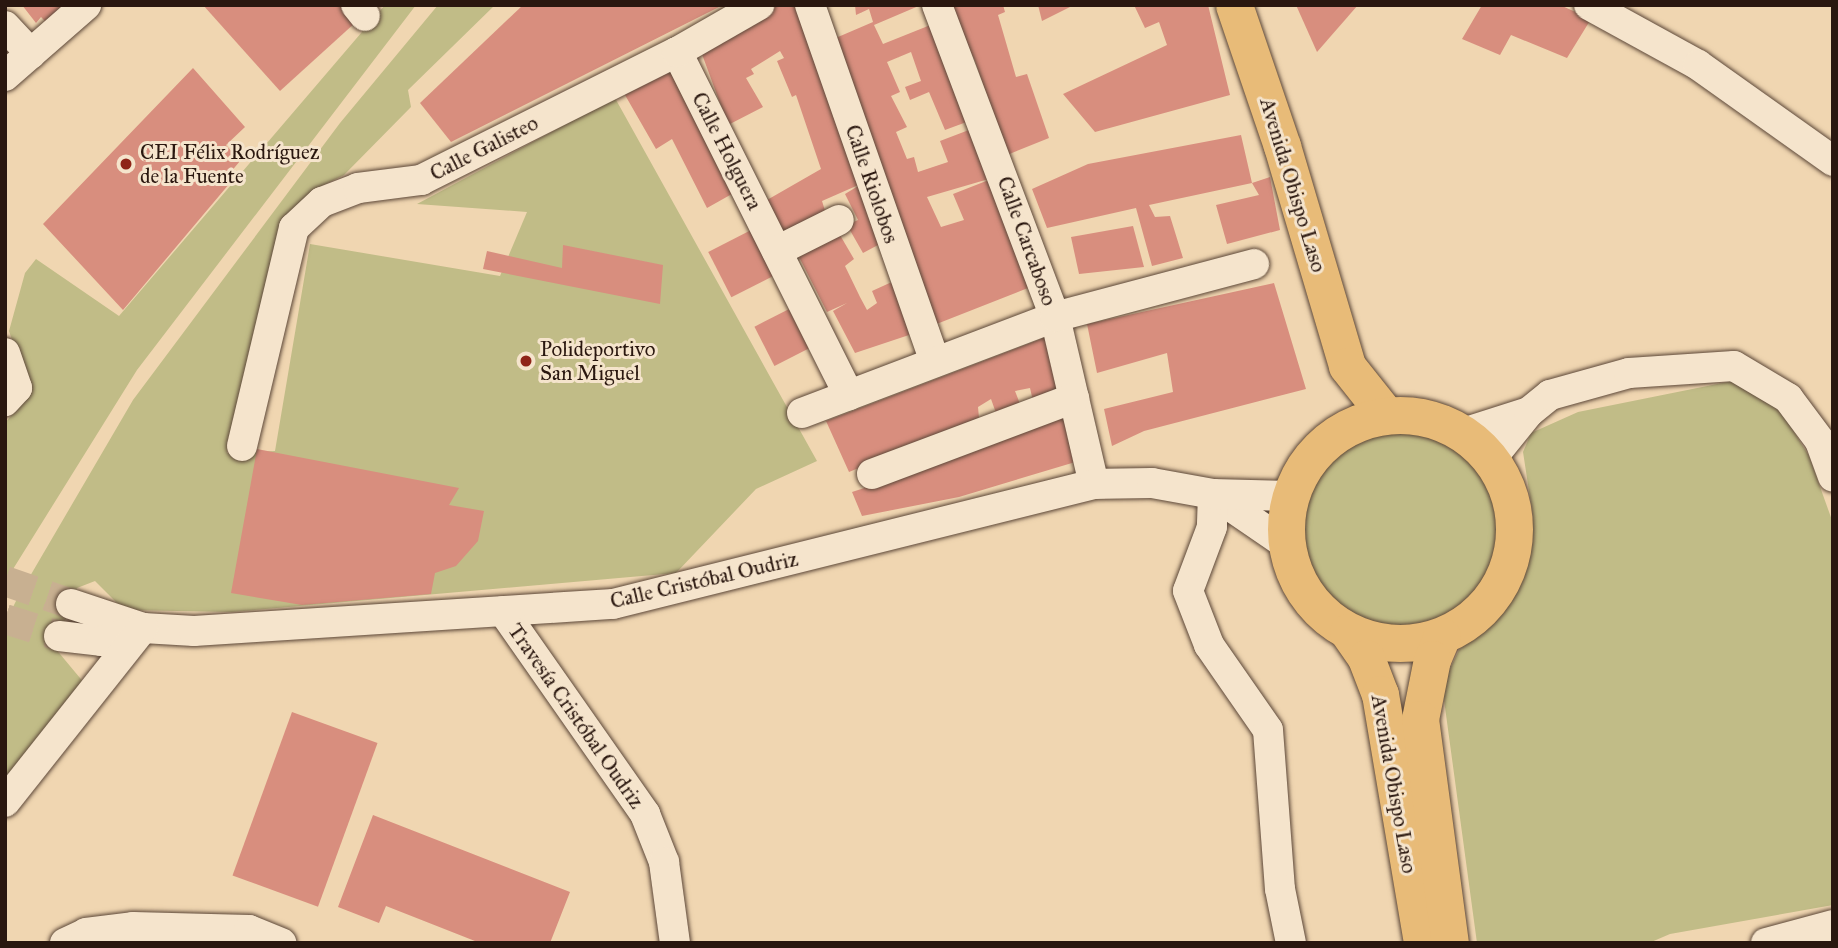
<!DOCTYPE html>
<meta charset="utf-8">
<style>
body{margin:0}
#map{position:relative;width:1838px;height:948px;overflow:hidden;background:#f0d6b1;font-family:"IM FELL Great Primer",serif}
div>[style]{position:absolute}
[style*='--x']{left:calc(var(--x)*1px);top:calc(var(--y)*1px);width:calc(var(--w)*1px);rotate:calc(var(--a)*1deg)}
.green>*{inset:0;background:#c1bc87}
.round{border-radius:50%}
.building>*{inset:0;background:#d88e7e;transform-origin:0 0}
.minor-tunnel>*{height:30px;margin-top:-15px;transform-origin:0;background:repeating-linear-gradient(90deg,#c8b091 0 30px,transparent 0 45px)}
.roads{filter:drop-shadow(0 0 2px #5c4738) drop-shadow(0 0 2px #5c4738)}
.minor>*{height:30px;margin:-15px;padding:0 15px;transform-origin:15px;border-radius:15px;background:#f5e4cc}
.major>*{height:37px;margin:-18.5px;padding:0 18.5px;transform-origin:18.5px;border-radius:18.5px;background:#e8bb78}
.major>.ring{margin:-18.5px;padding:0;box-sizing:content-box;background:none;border:37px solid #e8bb78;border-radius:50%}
.dots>*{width:19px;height:19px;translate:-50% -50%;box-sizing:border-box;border:4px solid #f5e4cc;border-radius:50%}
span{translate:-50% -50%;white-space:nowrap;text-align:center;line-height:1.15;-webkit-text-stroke:6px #f5e4cc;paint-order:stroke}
.street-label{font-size:21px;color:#2a170f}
.poi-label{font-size:21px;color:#2a170f}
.left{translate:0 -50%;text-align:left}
.frame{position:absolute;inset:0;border:7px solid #2a170f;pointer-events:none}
</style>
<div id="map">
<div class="green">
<i style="clip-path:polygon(385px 5px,416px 5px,137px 370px,5px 582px,5px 423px,30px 393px,9px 331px,25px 273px,36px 259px,119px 316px)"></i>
<i style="clip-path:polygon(438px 5px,495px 5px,408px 90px,411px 107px,344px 175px,324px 185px,290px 219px,227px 453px,275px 451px,310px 244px,500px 276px,527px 212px,417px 204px,615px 98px,817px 461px,756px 489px,676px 573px,232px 612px,124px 610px,95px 581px,77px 588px,55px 648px,85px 684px,5px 793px,5px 623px,19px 595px,133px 400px,340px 123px)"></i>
<i style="clip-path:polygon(1737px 380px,1776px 403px,1809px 456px,1833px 523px,1833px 905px,1670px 934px,1649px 943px,1477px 943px,1442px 685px,1459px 650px,1510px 597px,1527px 559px,1533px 517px,1523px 452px,1531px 433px,1578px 412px)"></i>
<i class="round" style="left:1302px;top:432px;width:196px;height:196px"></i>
</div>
<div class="building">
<i style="clip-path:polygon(22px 5px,71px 5px,50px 26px,41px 17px,36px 23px)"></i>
<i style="clip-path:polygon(203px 5px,341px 5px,356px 22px,280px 91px)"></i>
<i style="clip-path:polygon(523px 5px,723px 5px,451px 142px,420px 103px)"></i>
<i style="clip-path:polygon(777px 5px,806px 5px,912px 334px,855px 353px,833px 311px,847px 303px,827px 312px,796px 251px,837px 230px,854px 259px,845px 266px,860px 297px,867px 310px,877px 303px,872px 291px,894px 281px,878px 245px,863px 253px,847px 225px,858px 220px,845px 194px,863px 183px,822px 201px,827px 217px,787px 239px,767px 200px,821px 169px,796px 95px,792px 97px,777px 61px,784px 58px,780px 51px,751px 69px,754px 74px,746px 78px,763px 107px,728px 125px,699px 46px)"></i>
<i style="clip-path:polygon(evenodd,855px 5px,921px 5px,874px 25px,883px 44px,943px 20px,980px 117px,945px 130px,929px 92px,910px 100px,905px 87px,921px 81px,911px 52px,887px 62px,900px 92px,891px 96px,907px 127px,896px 132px,907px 159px,914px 157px,918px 172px,948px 162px,940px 141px,982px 125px,1038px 284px,934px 325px,831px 40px,873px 22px,869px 9px,856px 15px,855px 5px,999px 176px,953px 194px,964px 220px,941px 227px,927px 197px,999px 176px)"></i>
<i style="clip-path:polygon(948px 5px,1003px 5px,1005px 12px,998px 15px,1016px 77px,1027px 74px,1049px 138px,1007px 155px,975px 61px)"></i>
<i style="clip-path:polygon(1038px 5px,1074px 5px,1042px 21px)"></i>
<i style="clip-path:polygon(1134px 5px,1208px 5px,1230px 95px,1095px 132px,1063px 94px,1167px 45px,1159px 22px,1145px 28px)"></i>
<i style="clip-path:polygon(1296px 5px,1358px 5px,1317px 52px)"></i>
<i style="clip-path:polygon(1482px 5px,1560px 5px,1591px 19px,1567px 58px,1511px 35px,1500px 55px,1462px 39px)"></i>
<i style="clip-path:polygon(666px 64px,739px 190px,707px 208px,672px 139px,656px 149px,621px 88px)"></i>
<i style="clip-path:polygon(193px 68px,245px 127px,226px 145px,240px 161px,230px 173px,235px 177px,123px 310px,43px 224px)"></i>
<i style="clip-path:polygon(1241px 135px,1252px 183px,1149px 205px,1155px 217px,1170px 216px,1183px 258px,1152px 266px,1136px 208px,1047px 228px,1032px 189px,1088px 164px)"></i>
<i style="clip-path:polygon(1270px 177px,1280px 230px,1227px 244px,1216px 205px,1259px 195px,1252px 183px)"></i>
<i style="left:759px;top:226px;width:51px;height:57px;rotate:63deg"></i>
<i style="clip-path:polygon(1133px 226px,1144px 267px,1079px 274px,1071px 237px)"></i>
<i style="clip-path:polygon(563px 245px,663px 265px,660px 304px,483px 269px,487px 251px,562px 268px)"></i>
<i style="clip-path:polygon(1274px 283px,1306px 389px,1144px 431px,1112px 446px,1104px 409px,1173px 392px,1167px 353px,1097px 373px,1087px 324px)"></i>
<i style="left:799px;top:304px;width:44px;height:50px;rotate:63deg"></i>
<i style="clip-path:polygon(1059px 332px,1066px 389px,1033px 401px,1030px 388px,1015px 391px,1020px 404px,996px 413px,991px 399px,978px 407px,979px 418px,849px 472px,826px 421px)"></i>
<i style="clip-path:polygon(1070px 413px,1082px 460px,959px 497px,862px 516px,852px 492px,945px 462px)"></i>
<i style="clip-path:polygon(257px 449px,459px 488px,449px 505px,484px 511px,478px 541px,456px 566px,435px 573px,431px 594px,302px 605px,231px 593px)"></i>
<i style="left:292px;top:712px;width:91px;height:174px;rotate:20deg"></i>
<i style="clip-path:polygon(373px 815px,570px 892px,550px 943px,480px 943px,386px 906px,379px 923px,338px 907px)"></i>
</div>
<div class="minor-tunnel">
<i style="--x:5;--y:581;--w:70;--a:19.2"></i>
<i style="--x:5;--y:619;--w:57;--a:17.5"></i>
</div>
<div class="roads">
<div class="minor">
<i style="--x:356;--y:5;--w:14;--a:51"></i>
<i style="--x:810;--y:5;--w:378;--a:70.7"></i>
<i style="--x:937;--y:5;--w:334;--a:69.3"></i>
<i style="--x:1055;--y:317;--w:171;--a:76.9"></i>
<i style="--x:1589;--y:5;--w:124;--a:28.8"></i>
<i style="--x:1698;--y:65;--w:166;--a:35.4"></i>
<i style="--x:5;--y:26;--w:38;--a:47"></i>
<i style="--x:677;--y:52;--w:384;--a:63.4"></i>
<i style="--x:5;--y:76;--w:108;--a:-41.2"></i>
<i style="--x:777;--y:251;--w:69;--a:-26.6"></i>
<i style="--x:5;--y:353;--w:37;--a:71"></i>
<i style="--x:17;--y:388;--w:18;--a:133"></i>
<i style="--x:802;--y:413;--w:271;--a:-20.8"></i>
<i style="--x:1055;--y:317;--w:206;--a:-14.9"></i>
<i style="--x:1463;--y:433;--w:69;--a:-17.7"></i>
<i style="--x:242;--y:446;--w:224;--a:-76.6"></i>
<i style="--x:294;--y:228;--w:38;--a:-43"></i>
<i style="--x:322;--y:202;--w:39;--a:-21"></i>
<i style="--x:358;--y:188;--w:64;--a:-7.2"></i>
<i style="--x:421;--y:180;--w:286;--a:-26.6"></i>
<i style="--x:677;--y:52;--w:95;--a:-29.8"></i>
<i style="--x:1491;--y:459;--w:60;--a:-51"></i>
<i style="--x:1529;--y:412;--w:27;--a:-39"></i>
<i style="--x:1550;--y:395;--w:82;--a:-15.6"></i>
<i style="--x:1629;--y:373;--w:105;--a:-3.8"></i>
<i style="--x:1734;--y:366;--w:63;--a:30.7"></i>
<i style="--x:1788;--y:398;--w:54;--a:53.3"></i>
<i style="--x:1820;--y:441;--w:38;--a:70"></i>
<i style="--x:872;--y:474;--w:216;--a:-20.6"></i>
<i style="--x:1286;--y:544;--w:88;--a:-145.6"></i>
<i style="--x:1213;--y:494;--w:33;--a:92"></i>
<i style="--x:1212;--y:527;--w:68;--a:110.6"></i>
<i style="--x:1188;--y:591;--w:58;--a:68.7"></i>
<i style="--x:1209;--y:645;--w:103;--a:55.2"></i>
<i style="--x:1268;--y:730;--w:159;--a:85.7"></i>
<i style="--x:1280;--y:889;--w:55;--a:78.5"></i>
<i style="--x:71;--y:604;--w:76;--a:18.4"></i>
<i style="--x:143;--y:628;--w:51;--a:3.4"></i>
<i style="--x:194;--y:631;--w:420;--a:-3.7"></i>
<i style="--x:613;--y:604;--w:496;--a:-14"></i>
<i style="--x:1094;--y:484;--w:58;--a:-1"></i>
<i style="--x:1152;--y:483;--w:62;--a:10.2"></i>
<i style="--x:1213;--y:494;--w:76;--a:1.5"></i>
<i style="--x:503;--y:611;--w:248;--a:55"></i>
<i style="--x:645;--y:814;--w:52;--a:68.4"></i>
<i style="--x:664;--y:862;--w:82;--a:82.3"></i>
<i style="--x:59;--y:636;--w:42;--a:6.8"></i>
<i style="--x:101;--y:641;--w:44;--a:-15.9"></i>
<i style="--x:5;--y:802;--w:222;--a:-51.6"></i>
<i style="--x:65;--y:943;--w:23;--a:-25"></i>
<i style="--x:86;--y:933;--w:47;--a:-7.3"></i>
<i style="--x:133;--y:927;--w:116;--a:1.5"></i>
<i style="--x:249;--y:930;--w:35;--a:22"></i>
<i style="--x:1766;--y:943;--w:69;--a:-15"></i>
</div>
<div class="major">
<i style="--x:1234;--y:5;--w:149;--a:71.2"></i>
<i style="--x:1282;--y:146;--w:229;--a:73.5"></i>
<i style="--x:1347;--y:366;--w:63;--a:51.5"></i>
<i class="ring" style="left:1286px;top:415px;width:191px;height:191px"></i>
<i style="--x:1348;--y:632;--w:32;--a:55"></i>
<i style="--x:1366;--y:658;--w:39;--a:69"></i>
<i style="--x:1380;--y:694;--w:253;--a:80.4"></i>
<i style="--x:1442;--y:636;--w:25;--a:113"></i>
<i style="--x:1432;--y:659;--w:61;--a:101.3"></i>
<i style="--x:1420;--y:719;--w:226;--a:82.4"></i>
</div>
</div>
<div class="dots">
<i style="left:126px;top:164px;background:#8f2418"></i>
<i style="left:526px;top:361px;background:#8f2418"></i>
</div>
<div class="street-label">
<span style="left:484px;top:148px;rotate:-27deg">Calle Galisteo</span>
<span style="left:727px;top:151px;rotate:63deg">Calle Holguera</span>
<span style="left:872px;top:184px;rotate:71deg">Calle Riolobos</span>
<span style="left:1293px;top:185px;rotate:73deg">Avenida Obispo Laso</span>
<span style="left:1027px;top:241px;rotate:70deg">Calle Carcaboso</span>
<span style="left:704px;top:580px;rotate:-13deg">Calle Cristóbal Oudriz</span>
<span style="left:576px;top:716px;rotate:55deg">Travesía Cristóbal Oudriz</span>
<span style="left:1394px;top:784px;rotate:80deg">Avenida Obispo Laso</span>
</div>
<div class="poi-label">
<span class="left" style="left:140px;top:164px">CEI Félix Rodríguez<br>de la Fuente</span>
<span class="left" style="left:540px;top:361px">Polideportivo<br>San Miguel</span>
</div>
<div class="frame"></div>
</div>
